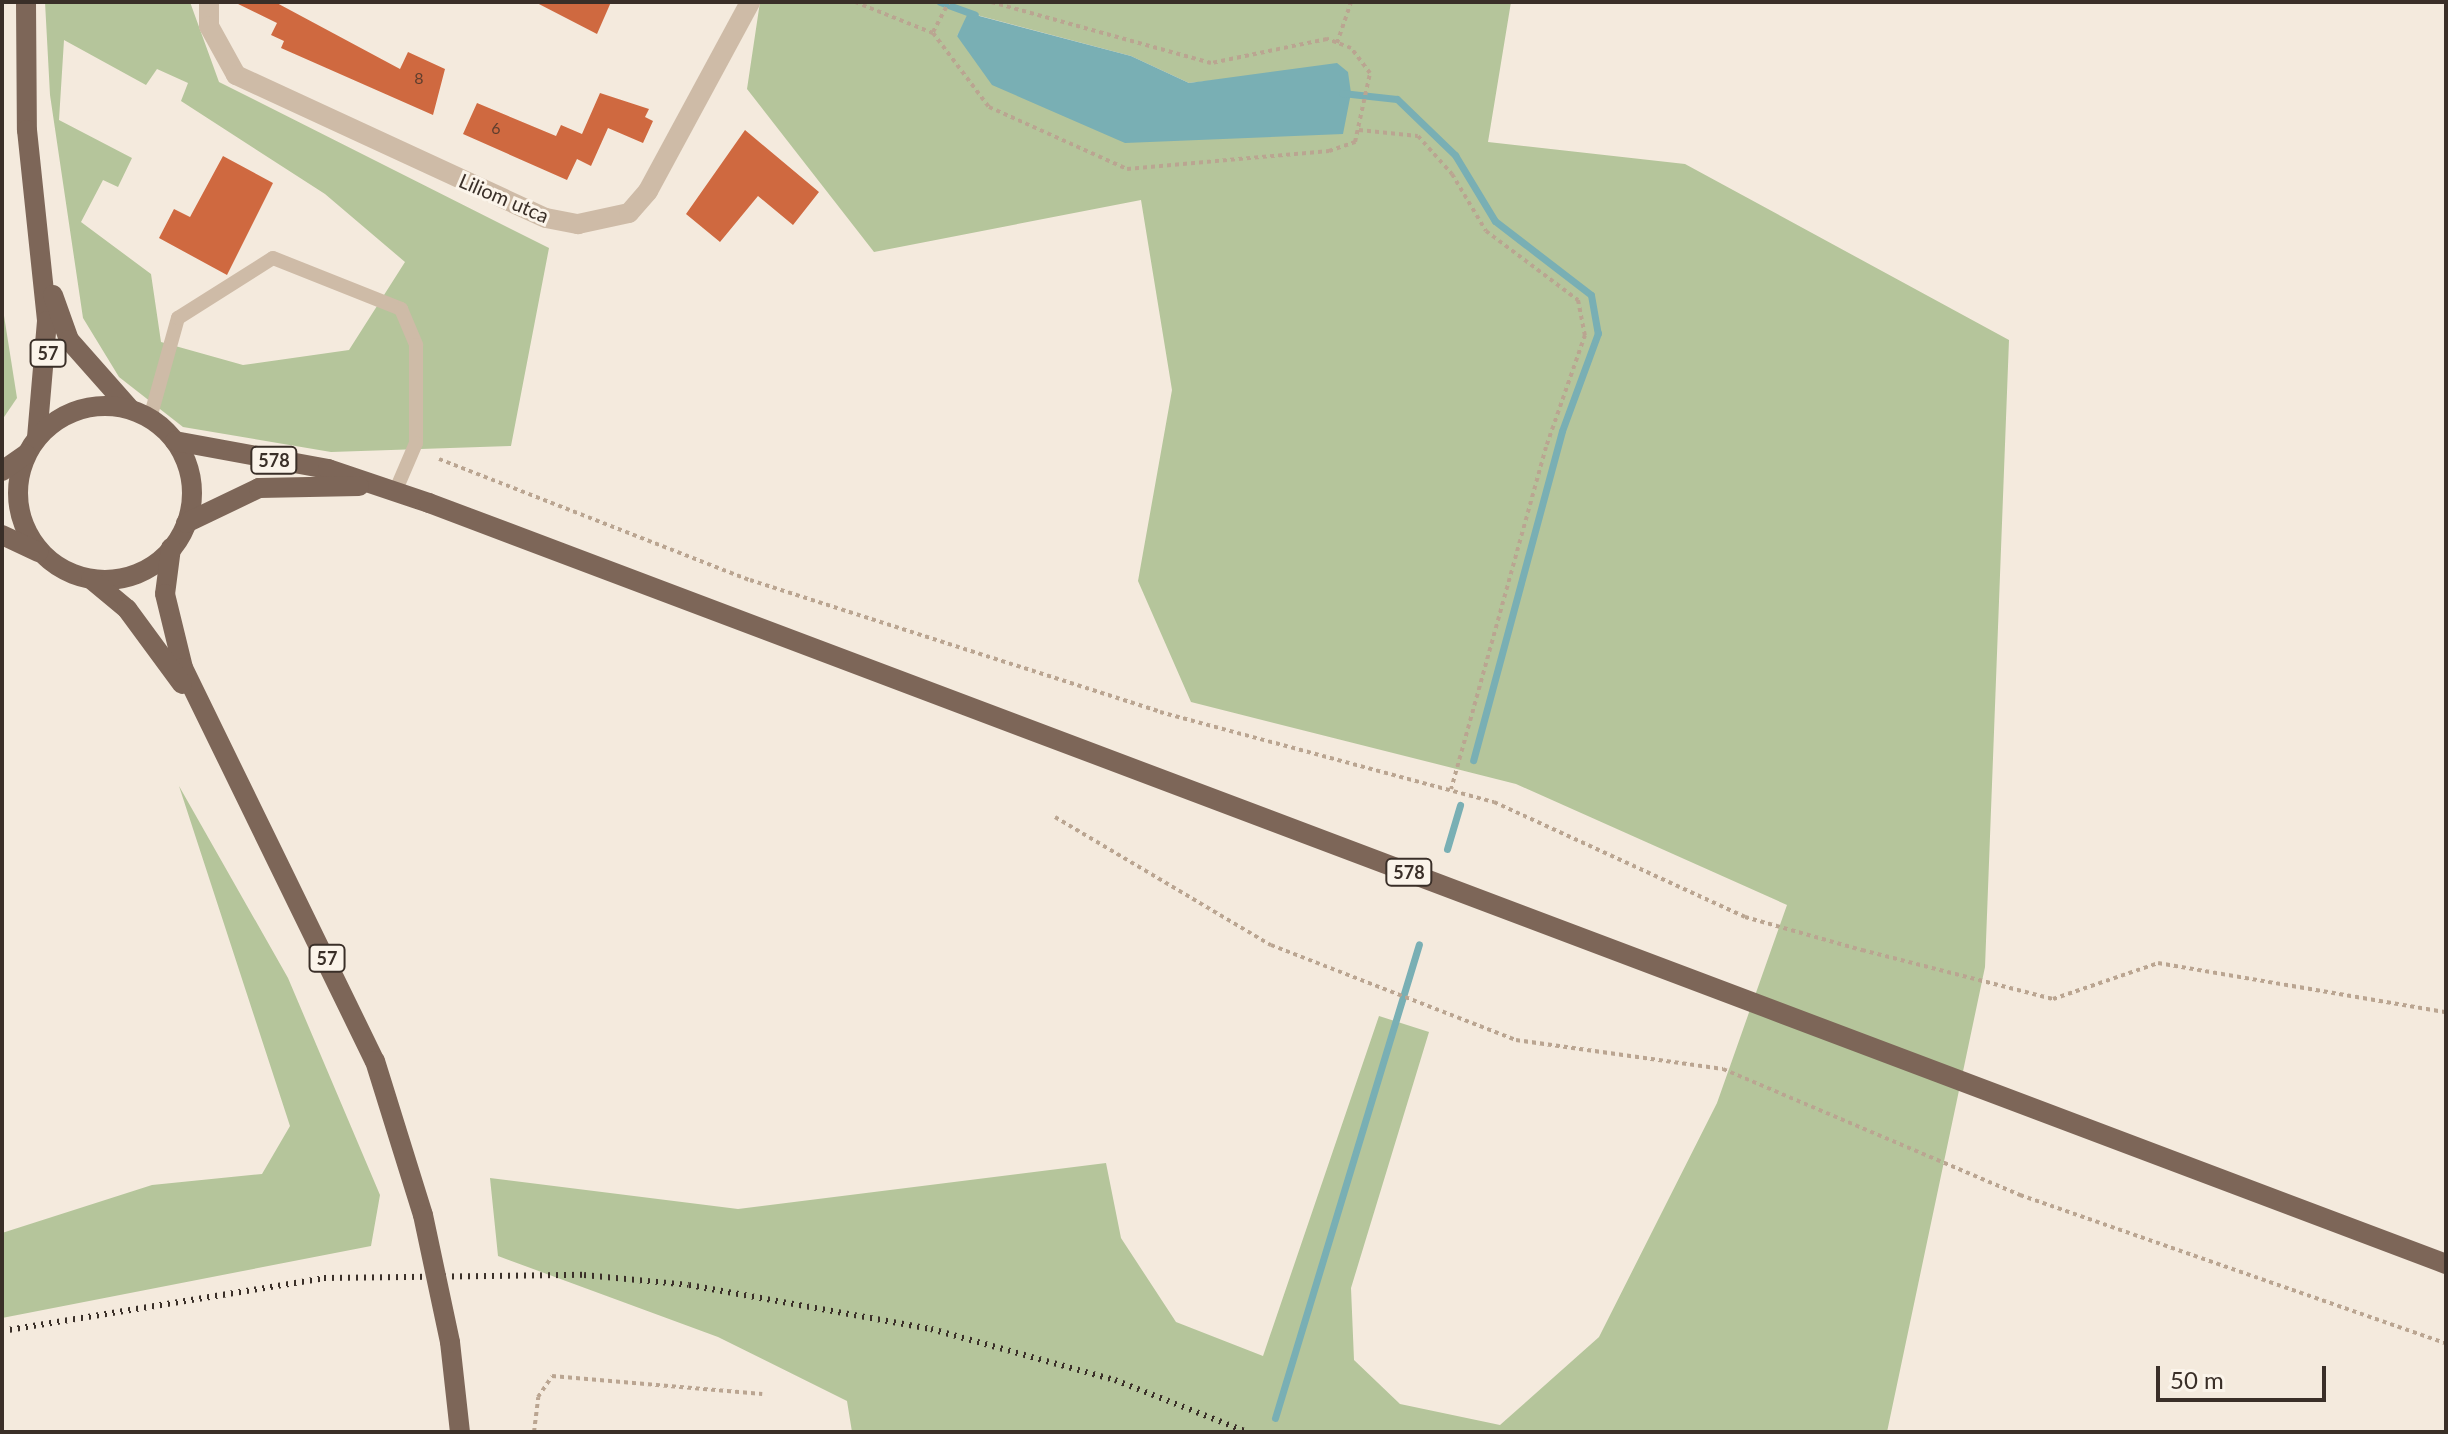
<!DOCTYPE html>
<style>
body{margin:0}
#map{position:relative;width:2448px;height:1434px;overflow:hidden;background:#f4eadd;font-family:Lato,sans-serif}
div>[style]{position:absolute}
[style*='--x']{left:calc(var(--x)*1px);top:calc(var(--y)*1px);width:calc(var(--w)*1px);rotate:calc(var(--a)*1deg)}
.green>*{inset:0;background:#b5c59b}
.water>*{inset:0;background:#79afb4}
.stream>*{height:7px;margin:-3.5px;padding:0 3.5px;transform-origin:3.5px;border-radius:3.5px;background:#79afb4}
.building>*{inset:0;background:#cf6940}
.path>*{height:4px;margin-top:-2px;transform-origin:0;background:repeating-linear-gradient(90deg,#baa591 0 4px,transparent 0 8px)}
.service>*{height:14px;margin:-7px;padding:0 7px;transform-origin:7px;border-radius:7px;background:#cebba7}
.minor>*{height:20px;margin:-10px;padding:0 10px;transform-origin:10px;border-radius:10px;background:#cebba7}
.primary>*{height:20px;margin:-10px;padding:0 10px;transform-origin:10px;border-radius:10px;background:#7d6658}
.primary>.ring{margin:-10px;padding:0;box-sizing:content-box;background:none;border:20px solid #7d6658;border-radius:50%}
.rail>*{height:6px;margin-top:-3px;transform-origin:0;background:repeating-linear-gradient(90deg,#3a2f28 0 2px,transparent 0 8px)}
.primary-bridge>*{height:20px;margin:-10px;padding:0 10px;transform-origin:10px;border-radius:10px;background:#7d6658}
span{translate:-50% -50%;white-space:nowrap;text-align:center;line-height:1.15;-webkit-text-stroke:6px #fbf4ea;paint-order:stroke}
.number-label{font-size:16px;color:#5f3e2e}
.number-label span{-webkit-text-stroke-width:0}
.shield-label span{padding:2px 6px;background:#fbf4ea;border:2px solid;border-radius:6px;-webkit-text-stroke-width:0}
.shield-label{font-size:18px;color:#3a2f28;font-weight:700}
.street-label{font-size:20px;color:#3a2f28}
.frame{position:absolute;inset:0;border:4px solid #3a2f28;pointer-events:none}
.scale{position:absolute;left:2156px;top:1366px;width:170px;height:36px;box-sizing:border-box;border:4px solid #3a2f28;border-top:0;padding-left:10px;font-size:24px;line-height:28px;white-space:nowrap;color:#3a2f28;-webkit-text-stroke:6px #fbf4ea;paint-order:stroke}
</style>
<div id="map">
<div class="green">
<i style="clip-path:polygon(evenodd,45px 2px,190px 2px,219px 82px,549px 248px,511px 446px,331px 452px,183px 427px,119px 377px,83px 318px,50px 95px,45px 2px,64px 40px,146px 85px,157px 69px,188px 83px,181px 101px,325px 194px,405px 262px,349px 350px,243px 365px,161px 342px,151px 274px,81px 222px,103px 180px,118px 187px,132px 158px,59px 120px,64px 40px)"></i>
<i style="clip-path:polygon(evenodd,760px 2px,1511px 2px,1488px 142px,1685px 164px,2009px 340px,1985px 967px,1887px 1432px,852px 1432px,847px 1401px,718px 1337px,498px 1256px,490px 1178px,738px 1209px,1106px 1163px,1121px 1238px,1176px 1322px,1263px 1356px,1379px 1016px,1429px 1032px,1351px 1288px,1354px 1360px,1400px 1404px,1500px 1425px,1599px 1337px,1717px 1103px,1787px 905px,1516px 784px,1191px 702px,1138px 581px,1172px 390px,1141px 200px,874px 252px,747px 89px,760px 2px,969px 13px,1131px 56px,1189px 83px,1258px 76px,1343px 134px,957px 36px,969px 13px)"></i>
<i style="clip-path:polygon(2px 303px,17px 398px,2px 420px)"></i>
<i style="clip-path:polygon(179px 786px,288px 978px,380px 1195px,371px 1246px,2px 1318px,2px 1233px,152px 1185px,262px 1174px,290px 1126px)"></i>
</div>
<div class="water">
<i style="clip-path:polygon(968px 13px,1131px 56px,1189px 83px,1337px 63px,1348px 72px,1351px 93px,1343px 134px,1125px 143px,992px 85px,957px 36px)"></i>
</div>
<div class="stream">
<i style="--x:940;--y:2;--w:37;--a:20"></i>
<i style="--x:1342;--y:93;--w:55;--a:6.2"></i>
<i style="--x:1397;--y:99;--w:81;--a:44"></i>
<i style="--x:1455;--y:155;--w:77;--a:58.8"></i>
<i style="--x:1495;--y:221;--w:121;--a:37.6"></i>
<i style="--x:1591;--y:295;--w:39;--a:80"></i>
<i style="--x:1598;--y:333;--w:104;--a:110.2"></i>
<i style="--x:1562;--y:431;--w:341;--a:105.1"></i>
<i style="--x:1447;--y:849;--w:46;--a:-73.5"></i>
<i style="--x:1275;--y:1418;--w:495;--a:-73.1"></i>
</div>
<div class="building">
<i style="clip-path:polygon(234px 2px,275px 2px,400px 69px,408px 52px,445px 69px,433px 115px,281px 48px,284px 41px,271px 35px,277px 23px)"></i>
<i style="clip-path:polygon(535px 2px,611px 2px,597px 34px)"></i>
<i style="clip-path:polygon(600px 93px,649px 109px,645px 117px,653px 121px,643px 143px,608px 128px,591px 166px,577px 159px,567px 180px,463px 134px,477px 103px,556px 136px,561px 125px,582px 134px)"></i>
<i style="clip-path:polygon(745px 130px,819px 192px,793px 225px,758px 196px,720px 242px,686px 214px)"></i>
<i style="clip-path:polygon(223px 156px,273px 183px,227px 275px,159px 238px,174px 209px,190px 217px)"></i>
</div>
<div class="path">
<i style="--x:855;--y:2;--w:84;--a:21.7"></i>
<i style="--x:933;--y:33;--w:93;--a:52.9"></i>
<i style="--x:989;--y:107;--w:151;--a:24.2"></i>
<i style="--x:1127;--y:169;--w:203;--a:-5.1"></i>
<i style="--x:1329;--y:151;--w:28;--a:-19"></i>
<i style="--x:1355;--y:142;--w:71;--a:-77.7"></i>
<i style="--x:1370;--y:73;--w:31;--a:-127"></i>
<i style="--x:1351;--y:48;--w:26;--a:-159"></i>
<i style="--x:1327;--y:39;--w:118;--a:168.3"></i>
<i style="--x:1211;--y:63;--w:228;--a:-164.5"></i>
<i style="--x:933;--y:32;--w:34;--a:-62"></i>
<i style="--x:1337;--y:43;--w:43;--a:-71.1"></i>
<i style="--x:1359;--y:130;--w:59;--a:5.8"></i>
<i style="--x:1418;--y:136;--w:51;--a:48.2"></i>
<i style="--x:1452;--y:174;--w:66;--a:59.2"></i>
<i style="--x:1486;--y:231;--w:115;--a:36.9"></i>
<i style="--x:1578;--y:300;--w:36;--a:79"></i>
<i style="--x:1585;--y:335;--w:119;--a:109.2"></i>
<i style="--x:1546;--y:447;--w:355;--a:105.5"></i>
<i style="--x:439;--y:459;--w:334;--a:21.3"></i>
<i style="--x:750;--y:580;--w:431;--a:17.8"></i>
<i style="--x:1160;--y:712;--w:346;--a:15.1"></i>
<i style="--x:1494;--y:802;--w:276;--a:24.6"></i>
<i style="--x:1745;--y:917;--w:122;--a:15.8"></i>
<i style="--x:1862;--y:950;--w:197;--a:14.4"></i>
<i style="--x:2053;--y:999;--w:111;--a:-18.9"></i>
<i style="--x:2158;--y:963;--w:292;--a:9.7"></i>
<i style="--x:1055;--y:817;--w:251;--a:30.7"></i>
<i style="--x:1271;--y:945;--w:263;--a:21.2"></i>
<i style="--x:1516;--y:1040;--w:209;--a:8"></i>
<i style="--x:1723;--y:1069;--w:323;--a:23"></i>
<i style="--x:2020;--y:1195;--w:451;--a:19.2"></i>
<i style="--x:534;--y:1432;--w:35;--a:-83"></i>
<i style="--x:538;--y:1397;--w:25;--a:-56"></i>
<i style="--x:552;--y:1376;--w:211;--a:4.9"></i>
</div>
<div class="service">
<i style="--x:150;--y:418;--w:104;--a:-74.4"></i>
<i style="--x:178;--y:318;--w:112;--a:-32.3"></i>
<i style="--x:273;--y:258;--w:138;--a:21.7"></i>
<i style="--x:401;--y:309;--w:39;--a:67"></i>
<i style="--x:416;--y:345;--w:98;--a:90"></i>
<i style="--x:416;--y:443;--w:53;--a:113.2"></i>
</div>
<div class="minor">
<i style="--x:209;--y:2;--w:24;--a:90"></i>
<i style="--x:209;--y:26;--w:56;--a:61.1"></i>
<i style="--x:236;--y:75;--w:341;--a:24.8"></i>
<i style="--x:546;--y:218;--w:33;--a:11"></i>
<i style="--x:578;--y:224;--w:52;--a:-12.2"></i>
<i style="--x:629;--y:213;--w:29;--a:-49"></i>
<i style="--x:648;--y:191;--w:215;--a:-61.6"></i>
</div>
<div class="primary">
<i style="--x:26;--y:2;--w:128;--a:89.6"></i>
<i style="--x:27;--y:130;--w:192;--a:84"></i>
<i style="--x:47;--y:321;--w:116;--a:94.9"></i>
<i style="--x:53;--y:295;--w:48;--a:70.4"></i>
<i style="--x:69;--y:340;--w:92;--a:48.5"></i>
<i class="ring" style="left:18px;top:406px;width:154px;height:154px"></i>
<i style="--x:175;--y:441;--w:156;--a:10.4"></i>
<i style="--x:328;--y:469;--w:107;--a:18.6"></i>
<i style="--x:429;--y:503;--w:2156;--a:20.67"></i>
<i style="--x:2;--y:471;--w:29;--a:-35"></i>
<i style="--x:186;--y:523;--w:81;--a:-25.6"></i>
<i style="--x:259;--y:488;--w:100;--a:-1.1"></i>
<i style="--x:2;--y:535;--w:40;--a:25"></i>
<i style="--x:171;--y:548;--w:46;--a:97.4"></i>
<i style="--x:165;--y:594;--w:76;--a:76.3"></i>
<i style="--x:183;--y:668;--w:437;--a:64"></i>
<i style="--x:375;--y:1061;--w:161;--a:72.7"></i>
<i style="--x:91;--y:579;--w:47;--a:39.8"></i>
<i style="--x:127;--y:609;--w:93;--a:53.7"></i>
<i style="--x:450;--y:1342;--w:91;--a:83.7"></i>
</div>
<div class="rail">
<i style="--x:2;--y:1331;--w:326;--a:-9.3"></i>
<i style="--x:324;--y:1278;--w:260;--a:-0.7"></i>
<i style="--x:584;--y:1275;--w:105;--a:5.4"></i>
<i style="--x:689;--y:1285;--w:246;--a:10.3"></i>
<i style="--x:931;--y:1329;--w:191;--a:15.5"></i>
<i style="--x:1115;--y:1380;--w:142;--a:21.5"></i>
</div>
<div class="primary-bridge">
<i style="--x:423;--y:1215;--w:130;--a:78"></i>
</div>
<div class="number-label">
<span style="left:419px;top:78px">8</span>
<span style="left:496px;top:128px">6</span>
</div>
<div class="shield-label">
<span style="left:48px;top:353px">57</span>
<span style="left:274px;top:460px">578</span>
<span style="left:1409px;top:872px">578</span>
<span style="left:327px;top:958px">57</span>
</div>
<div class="street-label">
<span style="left:504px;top:198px;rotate:23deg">Liliom utca</span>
</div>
<div class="frame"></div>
<div class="scale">50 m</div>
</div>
